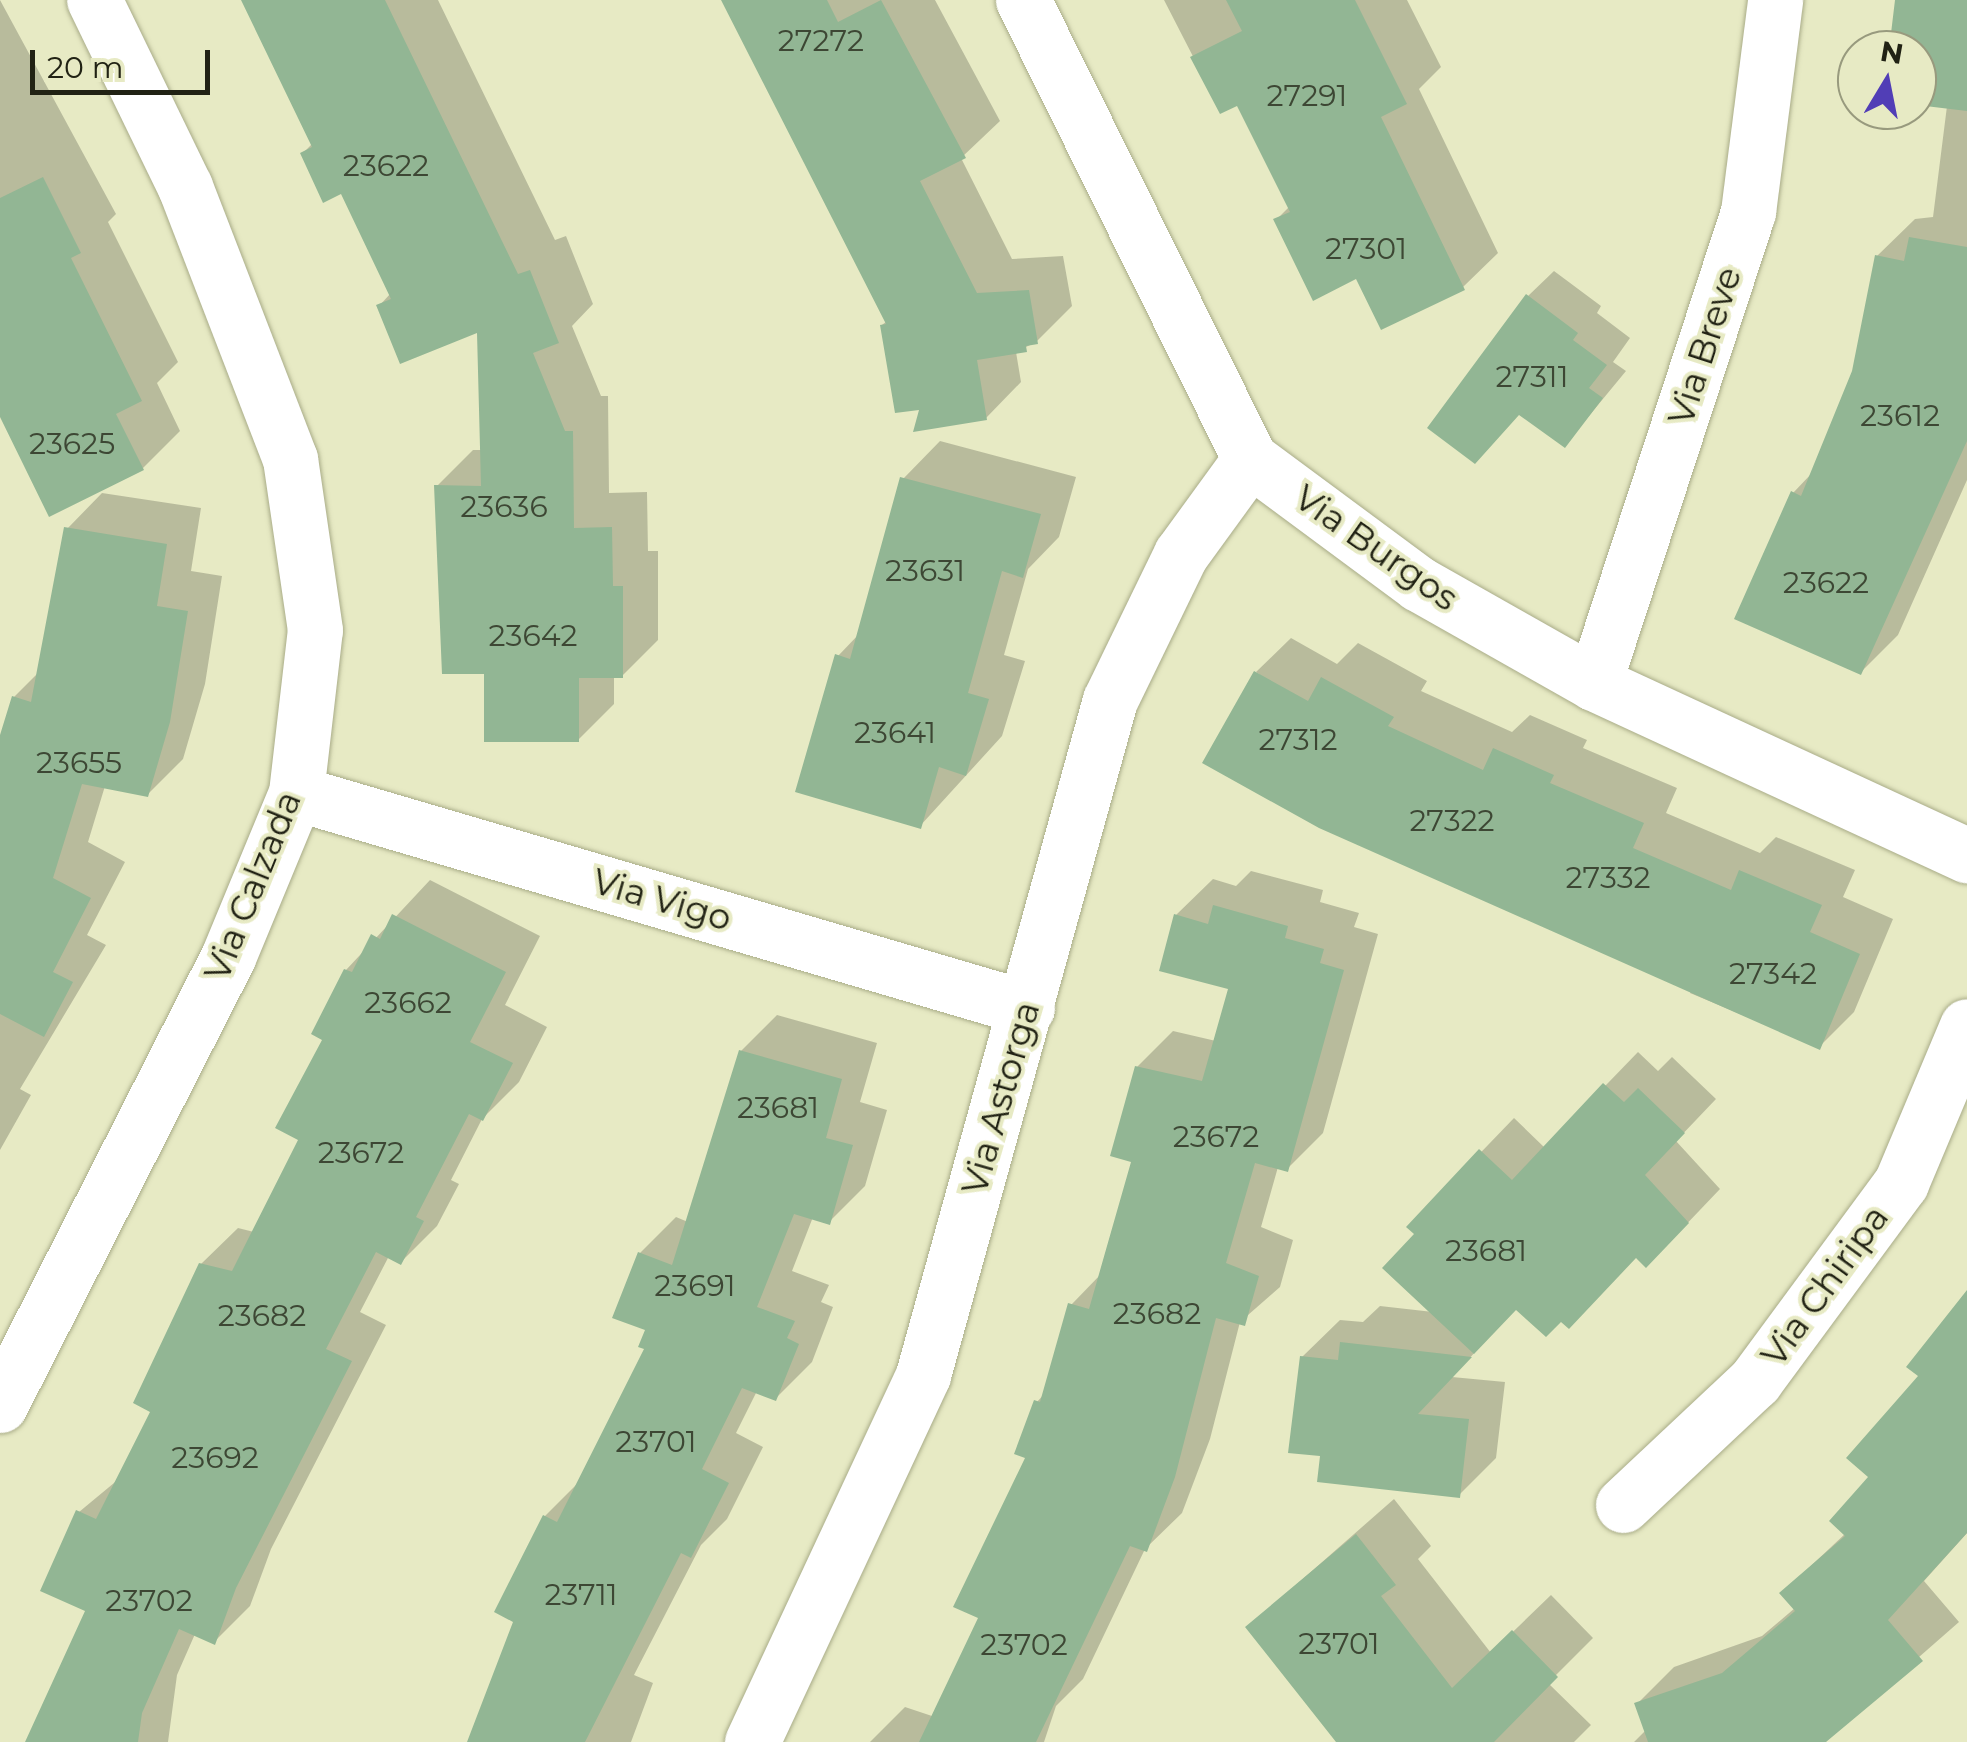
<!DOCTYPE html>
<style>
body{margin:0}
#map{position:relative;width:1967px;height:1742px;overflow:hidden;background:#e7eac4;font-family:Montserrat,sans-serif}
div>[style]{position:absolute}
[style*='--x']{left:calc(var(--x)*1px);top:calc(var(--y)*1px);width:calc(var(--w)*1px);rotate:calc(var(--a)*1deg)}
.shadow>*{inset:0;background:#0003}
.building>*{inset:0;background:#92b694}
.roads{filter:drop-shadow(0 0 2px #a9ac88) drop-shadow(0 0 2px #a9ac88)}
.street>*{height:55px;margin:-27.5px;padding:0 27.5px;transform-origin:27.5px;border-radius:27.5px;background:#fff}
span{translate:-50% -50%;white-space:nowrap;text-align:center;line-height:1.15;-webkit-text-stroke:8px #e7eac4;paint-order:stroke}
.number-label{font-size:30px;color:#3d4734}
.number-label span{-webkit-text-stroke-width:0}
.street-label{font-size:35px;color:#212214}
.north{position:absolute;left:1837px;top:30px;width:100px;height:100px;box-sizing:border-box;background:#e7eac4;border:2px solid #989a7e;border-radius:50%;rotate:10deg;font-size:28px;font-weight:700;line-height:40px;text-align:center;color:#212214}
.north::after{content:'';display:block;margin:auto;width:35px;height:45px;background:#513eb6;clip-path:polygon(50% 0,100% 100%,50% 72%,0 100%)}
.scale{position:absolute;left:30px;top:50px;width:180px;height:45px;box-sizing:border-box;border:5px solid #212214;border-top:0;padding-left:12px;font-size:30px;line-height:35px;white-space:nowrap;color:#212214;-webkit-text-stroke:8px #e7eac4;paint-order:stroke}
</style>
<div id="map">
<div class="shadow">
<i style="clip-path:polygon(0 0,116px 214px,108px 222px,178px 362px,157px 383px,180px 431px,143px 468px,0 411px)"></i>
<i style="clip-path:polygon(244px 0,438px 0,555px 240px,566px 236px,593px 304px,572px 326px,601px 396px,608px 396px,609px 493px,647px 492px,648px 551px,658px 551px,658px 640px,622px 676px,614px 676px,614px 704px,578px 740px,486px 672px,437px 486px,473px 450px,482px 450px,479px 329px,379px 306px,391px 293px,342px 191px,303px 153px,313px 143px)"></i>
<i style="clip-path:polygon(724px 0,935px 0,1000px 121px,961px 158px,1012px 259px,1063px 256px,1072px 306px,1036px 342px,1016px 352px,1021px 382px,986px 418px,922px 407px,882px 325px,887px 321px)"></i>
<i style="clip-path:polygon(1164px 0,1407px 0,1441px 67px,1419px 89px,1498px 253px,1463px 287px,1357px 276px,1276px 220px,1290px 206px,1238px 103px,1221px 111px)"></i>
<i style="clip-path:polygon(1899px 0,1967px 0,1967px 480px,1898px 635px,1861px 672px,1793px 493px,1812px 473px,1854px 371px,1877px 256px,1915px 219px,1933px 217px,1947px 106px,1917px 102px,1917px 50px,1892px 50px)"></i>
<i style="clip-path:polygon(1554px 271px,1601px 306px,1597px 313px,1630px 338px,1613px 362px,1626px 371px,1565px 445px,1521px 413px,1528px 296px)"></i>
<i style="clip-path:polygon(940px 441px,1076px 477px,1059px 537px,1028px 569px,1004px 655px,1025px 661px,1002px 736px,920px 826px,838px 656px,860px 633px,903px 479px)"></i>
<i style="clip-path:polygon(102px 493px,201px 508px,191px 571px,222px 576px,205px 684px,183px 759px,147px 795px,105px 786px,88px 842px,125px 862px,87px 935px,106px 945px,20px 1089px,31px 1095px,0 1150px,0 743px,14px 697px,39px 672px,67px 529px)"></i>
<i style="clip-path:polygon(1291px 638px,1337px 664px,1358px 643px,1427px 681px,1421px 691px,1512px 732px,1530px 715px,1587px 740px,1583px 748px,1677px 788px,1666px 813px,1760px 853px,1776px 837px,1855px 870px,1843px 897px,1893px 919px,1854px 1012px,1819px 1047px,1690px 993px,1693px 985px,1256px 672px)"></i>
<i style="clip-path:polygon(1251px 871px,1323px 890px,1320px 902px,1359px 913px,1354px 927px,1378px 934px,1323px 1133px,1287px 1169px,1278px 1167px,1261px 1227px,1293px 1240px,1280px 1287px,1240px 1322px,1210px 1439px,1182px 1513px,1145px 1549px,1083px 1679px,1056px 1706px,1044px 1742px,870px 1742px,905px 1707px,932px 1716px,981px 1617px,1028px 1457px,1037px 1402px,1045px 1393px,1071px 1305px,1102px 1273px,1134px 1161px,1137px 1067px,1173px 1031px,1216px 1041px,1231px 987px,1176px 915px,1213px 879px,1236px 886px)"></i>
<i style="clip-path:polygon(430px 880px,540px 936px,505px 1005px,547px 1027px,519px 1082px,482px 1119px,451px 1180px,459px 1184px,437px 1226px,401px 1262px,389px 1256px,360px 1312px,386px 1325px,271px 1549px,250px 1606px,214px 1642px,195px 1634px,177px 1675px,168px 1742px,33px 1742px,88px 1609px,79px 1512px,120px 1478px,154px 1410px,201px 1264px,238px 1228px,254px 1232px,301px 1139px,346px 970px)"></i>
<i style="clip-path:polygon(777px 1015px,877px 1043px,860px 1102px,887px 1110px,865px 1186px,829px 1222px,813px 1217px,792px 1271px,829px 1285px,821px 1302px,833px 1307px,812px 1362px,776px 1398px,757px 1391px,736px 1433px,763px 1447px,727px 1519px,701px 1545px,634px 1675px,653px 1683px,631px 1742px,470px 1742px,516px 1621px,545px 1516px,580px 1481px,647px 1348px,640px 1253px,676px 1217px,688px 1222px,741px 1051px)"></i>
<i style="clip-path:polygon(1638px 1052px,1658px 1071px,1672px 1057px,1716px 1099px,1676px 1141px,1720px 1189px,1679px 1232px,1637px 1256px,1561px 1318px,1517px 1307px,1452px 1377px,1505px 1382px,1496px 1458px,1459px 1495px,1323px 1453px,1302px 1357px,1340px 1320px,1363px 1322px,1380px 1306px,1433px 1312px,1417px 1234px,1409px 1227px,1514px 1118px,1545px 1148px)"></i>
<i style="clip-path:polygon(1967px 1295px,1967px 1533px,1924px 1581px,1959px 1622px,1822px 1742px,1634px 1742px,1646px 1730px,1637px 1704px,1674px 1667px,1762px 1636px,1795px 1608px,1782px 1593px,1846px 1533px)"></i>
<i style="clip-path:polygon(1394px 1499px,1431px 1546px,1418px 1559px,1491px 1653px,1551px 1595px,1593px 1638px,1548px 1683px,1591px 1725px,1574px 1742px,1341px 1742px,1248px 1627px)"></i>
</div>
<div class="building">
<i style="clip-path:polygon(241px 0,385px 0,518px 274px,530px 270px,559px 343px,533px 353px,565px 431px,573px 431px,574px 528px,612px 527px,613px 586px,623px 586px,623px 678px,579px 678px,579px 742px,484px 742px,484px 674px,442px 674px,434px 485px,481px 486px,477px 333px,400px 364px,376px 305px,391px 299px,341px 194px,323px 203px,300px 153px,312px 147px)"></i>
<i style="clip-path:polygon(721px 0,827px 0,838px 22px,881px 0,966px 158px,920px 181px,977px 293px,1029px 290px,1038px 344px,1026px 346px,1027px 352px,977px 360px,987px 420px,913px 432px,919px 410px,895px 413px,880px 325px,886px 324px)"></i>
<i style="clip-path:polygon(1226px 0,1355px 0,1407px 104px,1381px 117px,1465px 290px,1381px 330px,1356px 279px,1313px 301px,1273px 219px,1290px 212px,1237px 106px,1220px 114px,1190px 57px,1242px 31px)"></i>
<i style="clip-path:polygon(1895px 0,1967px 0,1967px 111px,1917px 105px,1917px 50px,1889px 50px)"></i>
<i style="clip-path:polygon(43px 177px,81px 253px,71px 258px,142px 401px,116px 414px,144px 470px,49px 517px,0 417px,0 198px)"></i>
<i style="clip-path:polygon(1909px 237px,1967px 247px,1967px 441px,1861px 675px,1734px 619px,1791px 491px,1801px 496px,1852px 371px,1875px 255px,1904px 261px)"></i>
<i style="clip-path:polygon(1526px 294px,1578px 333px,1573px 340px,1607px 365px,1589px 388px,1603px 398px,1565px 448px,1519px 415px,1475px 464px,1427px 428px)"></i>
<i style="clip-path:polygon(900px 477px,1041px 514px,1023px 578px,1002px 571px,968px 693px,989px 699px,966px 776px,939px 767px,921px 829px,795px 792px,835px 654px,850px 659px)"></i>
<i style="clip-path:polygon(64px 527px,167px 544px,157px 606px,188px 611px,170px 722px,148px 797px,82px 784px,53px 878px,91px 898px,53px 972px,73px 982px,44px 1037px,0 1014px,0 735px,12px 696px,31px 702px)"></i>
<i style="clip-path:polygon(1254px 671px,1308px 701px,1321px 677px,1394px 717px,1388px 726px,1483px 770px,1493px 748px,1554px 775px,1550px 783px,1644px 823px,1633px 848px,1731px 890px,1739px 870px,1822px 905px,1810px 932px,1860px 954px,1820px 1050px,1319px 828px,1202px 763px)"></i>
<i style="clip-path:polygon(1213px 905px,1288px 926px,1285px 938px,1324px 949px,1320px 963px,1344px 970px,1288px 1172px,1255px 1163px,1226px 1263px,1259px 1276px,1245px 1326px,1216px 1318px,1175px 1477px,1147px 1552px,1130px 1546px,1036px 1742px,919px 1742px,978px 1618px,953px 1607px,1025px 1458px,1014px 1454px,1034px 1400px,1040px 1402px,1068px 1303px,1089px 1309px,1131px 1162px,1110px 1156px,1135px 1066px,1202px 1081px,1228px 989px,1159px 971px,1174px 914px,1208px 924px)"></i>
<i style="clip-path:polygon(392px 914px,506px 972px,470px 1042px,513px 1063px,483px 1121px,469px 1114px,416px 1217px,424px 1221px,401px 1265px,376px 1252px,326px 1349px,352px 1361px,236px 1588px,215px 1645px,179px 1629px,142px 1713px,138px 1742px,25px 1742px,85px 1611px,40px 1591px,76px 1510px,96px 1519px,150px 1412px,133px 1403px,199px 1263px,232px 1271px,298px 1140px,275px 1128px,322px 1040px,311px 1034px,344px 969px,352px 972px,371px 934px,380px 939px)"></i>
<i style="clip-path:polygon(739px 1050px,842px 1079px,826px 1138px,853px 1145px,830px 1225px,794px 1214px,757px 1307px,795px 1321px,787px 1338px,799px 1344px,776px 1401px,742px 1388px,702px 1469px,729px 1483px,691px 1558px,681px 1553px,585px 1742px,467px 1742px,513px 1622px,494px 1612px,543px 1515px,557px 1522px,644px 1349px,638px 1347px,645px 1330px,612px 1318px,638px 1252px,672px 1265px)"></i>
<i style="clip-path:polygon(1603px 1083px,1624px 1102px,1638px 1088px,1685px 1133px,1645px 1175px,1689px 1223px,1646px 1268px,1636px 1258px,1569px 1329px,1561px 1322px,1546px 1337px,1516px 1310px,1474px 1354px,1382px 1268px,1414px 1234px,1406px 1227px,1479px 1149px,1512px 1180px)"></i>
<i style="clip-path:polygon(1967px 1290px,1967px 1533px,1888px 1620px,1923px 1661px,1826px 1742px,1648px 1742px,1634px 1703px,1722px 1673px,1795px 1611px,1779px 1593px,1845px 1536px,1829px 1521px,1868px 1477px,1846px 1458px,1918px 1376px,1906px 1367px)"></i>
<i style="clip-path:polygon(1340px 1342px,1472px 1357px,1418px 1414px,1469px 1419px,1460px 1498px,1317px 1482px,1320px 1456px,1288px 1453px,1300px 1356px,1338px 1360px)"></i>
<i style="clip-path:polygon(1356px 1534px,1396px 1585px,1381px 1596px,1452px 1688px,1512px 1630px,1558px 1677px,1494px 1742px,1336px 1742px,1245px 1627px)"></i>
</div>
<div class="roads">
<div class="street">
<i style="--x:1023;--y:0;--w:512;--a:63.69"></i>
<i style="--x:1250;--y:459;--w:210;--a:36.5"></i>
<i style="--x:1419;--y:584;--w:201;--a:29.5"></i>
<i style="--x:1594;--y:683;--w:411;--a:24.8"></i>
<i style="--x:1594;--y:683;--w:496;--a:-71.9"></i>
<i style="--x:1748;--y:212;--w:214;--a:-82.7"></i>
<i style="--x:296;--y:793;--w:762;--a:16.39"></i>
<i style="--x:0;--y:1405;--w:503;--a:-63.03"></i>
<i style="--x:228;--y:957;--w:178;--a:-67.5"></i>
<i style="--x:296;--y:793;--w:164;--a:-83.4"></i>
<i style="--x:315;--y:630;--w:173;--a:-98.3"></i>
<i style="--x:290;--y:459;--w:292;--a:-111.1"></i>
<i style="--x:185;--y:187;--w:208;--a:-115.9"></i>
<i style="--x:1623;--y:1505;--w:181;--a:-43.2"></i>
<i style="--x:1755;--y:1381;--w:246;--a:-53.6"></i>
<i style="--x:1901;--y:1183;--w:170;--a:-67.2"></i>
<i style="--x:752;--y:1742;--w:405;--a:-65"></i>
<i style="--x:923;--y:1375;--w:700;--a:-74.52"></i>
<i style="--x:1110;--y:700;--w:162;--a:-64.1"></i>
<i style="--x:1181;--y:554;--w:117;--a:-54"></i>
</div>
</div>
<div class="number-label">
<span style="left:821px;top:41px">27272</span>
<span style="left:1307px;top:96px">27291</span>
<span style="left:386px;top:166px">23622</span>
<span style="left:1366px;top:249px">27301</span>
<span style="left:1532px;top:377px">27311</span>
<span style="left:1900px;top:416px">23612</span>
<span style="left:72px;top:444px">23625</span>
<span style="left:504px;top:507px">23636</span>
<span style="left:925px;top:571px">23631</span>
<span style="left:1826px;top:583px">23622</span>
<span style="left:533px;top:636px">23642</span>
<span style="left:895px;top:733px">23641</span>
<span style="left:1298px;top:740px">27312</span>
<span style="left:79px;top:763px">23655</span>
<span style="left:1452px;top:821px">27322</span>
<span style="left:1608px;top:878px">27332</span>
<span style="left:1773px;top:974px">27342</span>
<span style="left:408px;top:1003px">23662</span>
<span style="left:778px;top:1108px">23681</span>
<span style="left:1216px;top:1137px">23672</span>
<span style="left:361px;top:1153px">23672</span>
<span style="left:1486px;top:1251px">23681</span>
<span style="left:695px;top:1286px">23691</span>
<span style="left:1157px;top:1314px">23682</span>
<span style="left:262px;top:1316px">23682</span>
<span style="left:656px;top:1442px">23701</span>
<span style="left:215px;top:1458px">23692</span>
<span style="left:581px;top:1595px">23711</span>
<span style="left:149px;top:1601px">23702</span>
<span style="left:1339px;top:1644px">23701</span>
<span style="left:1024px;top:1645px">23702</span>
</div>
<div class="street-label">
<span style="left:1705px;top:346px;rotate:-72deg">Via Breve</span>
<span style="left:1376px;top:548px;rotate:35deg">Via Burgos</span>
<span style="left:253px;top:886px;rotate:-68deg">Via Calzada</span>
<span style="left:662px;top:900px;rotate:16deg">Via Vigo</span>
<span style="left:1001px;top:1098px;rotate:-74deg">Via Astorga</span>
<span style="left:1825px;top:1286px;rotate:-54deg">Via Chiripa</span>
</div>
<div class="north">N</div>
<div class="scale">20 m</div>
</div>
